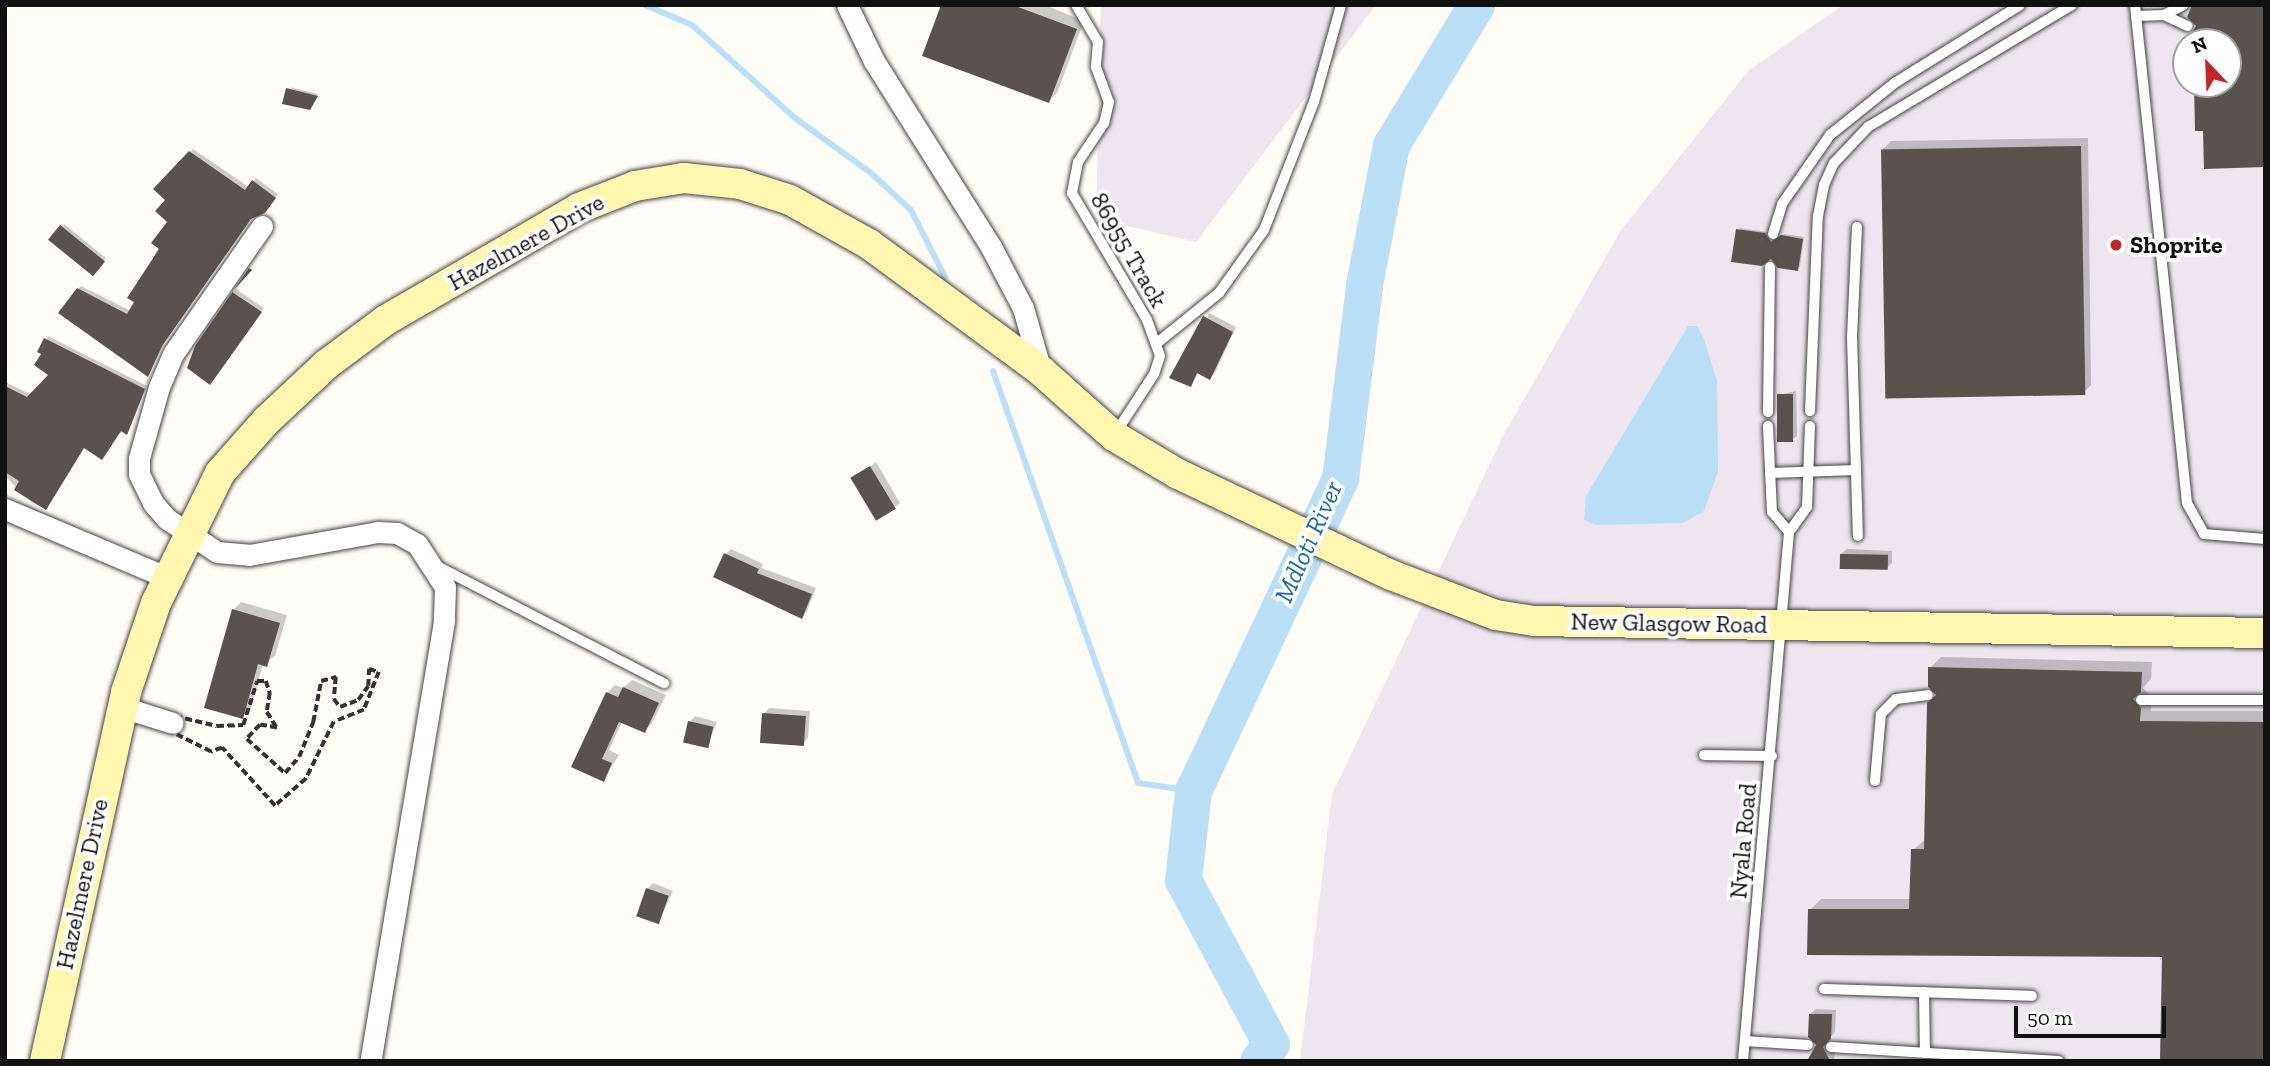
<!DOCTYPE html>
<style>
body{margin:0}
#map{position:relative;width:2270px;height:1066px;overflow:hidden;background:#fffdf5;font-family:"Zilla Slab",serif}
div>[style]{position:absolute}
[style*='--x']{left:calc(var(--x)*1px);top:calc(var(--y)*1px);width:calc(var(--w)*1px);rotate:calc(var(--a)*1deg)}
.industrial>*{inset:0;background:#eee6ef}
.water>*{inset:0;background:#b9e0f7}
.shadow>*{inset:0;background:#0003}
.stream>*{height:6px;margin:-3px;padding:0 3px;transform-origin:3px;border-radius:3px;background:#b9e0f7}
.river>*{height:37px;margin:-18.5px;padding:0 18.5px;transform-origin:18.5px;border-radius:18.5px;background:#b9e0f7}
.building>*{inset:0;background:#5a524d;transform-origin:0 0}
.path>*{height:3.5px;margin-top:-1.75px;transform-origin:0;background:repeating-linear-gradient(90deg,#333 0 7px,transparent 0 10.5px)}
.roads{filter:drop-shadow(0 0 2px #444) drop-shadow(0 0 2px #444)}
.lane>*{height:10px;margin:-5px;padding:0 5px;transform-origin:5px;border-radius:5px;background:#fff}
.street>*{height:21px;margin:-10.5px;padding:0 10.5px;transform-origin:10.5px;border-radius:10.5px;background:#fff}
.secondary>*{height:30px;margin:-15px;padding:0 15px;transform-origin:15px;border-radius:15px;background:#fff6b0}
.dots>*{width:19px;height:19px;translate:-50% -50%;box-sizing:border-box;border:4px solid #fff;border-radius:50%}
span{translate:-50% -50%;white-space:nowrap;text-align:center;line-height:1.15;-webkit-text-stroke:7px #fff;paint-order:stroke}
.street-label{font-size:24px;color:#111}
.poi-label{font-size:24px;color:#111;font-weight:700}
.left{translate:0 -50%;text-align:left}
.water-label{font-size:26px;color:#1768a6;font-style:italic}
.frame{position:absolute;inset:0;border:7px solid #111;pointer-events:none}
.north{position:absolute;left:2172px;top:28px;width:70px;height:70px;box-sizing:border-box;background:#fff;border:2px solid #a0a0a0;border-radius:50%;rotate:337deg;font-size:19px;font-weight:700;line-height:28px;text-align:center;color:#111}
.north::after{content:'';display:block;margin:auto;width:24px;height:32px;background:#c4262e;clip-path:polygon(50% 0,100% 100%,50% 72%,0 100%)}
.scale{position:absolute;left:2014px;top:1006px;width:152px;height:32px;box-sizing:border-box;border:4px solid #111;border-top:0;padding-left:9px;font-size:21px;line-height:24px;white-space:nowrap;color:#111;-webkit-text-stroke:5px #fff;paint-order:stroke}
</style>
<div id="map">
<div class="industrial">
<i style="clip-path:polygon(1101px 5px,1376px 5px,1196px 242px,1096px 219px)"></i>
<i style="clip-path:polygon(evenodd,1843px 5px,2265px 5px,2265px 1061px,1300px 1061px,1332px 794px,1505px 432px,1621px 230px,1748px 71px,1843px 5px,2186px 42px,2228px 42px,2228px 84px,2186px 84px,2186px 42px)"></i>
</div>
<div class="water">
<i style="clip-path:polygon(1688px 326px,1697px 326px,1704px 339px,1717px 381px,1718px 472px,1704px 511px,1683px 523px,1597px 525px,1584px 520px,1586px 496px)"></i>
</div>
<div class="shadow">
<i style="clip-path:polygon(943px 5px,1045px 5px,1084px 21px,1057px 93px,1049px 101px)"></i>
<i style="clip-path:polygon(290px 87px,318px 94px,312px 106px)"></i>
<i style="clip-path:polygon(2088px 138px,2091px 385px,2083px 393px,1883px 149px,1891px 141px)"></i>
<i style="clip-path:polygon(193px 149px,249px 187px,256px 178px,278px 194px,268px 208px,252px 216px,165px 341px,148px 375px,78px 289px,81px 286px,131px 311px,169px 222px,167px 200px,155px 189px)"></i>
<i style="clip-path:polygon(64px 224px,106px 258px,94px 271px,52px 240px)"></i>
<i style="clip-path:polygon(1739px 228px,1767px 232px,1774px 241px,1784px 234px,1804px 237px,1800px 267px,1771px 257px)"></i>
<i style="clip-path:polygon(236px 289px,264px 308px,212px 380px,196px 346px)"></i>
<i style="clip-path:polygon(1209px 313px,1236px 327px,1215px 373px,1210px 378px,1199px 372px,1191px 385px)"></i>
<i style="clip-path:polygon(48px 336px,147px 386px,129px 430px,84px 446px,46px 508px,32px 503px,5px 476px,5px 382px,32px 395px,50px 375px,44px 354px)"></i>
<i style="clip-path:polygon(1796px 391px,1797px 436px,1793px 439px,1779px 395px)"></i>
<i style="clip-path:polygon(876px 462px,900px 503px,878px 518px,860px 475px)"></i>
<i style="clip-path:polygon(731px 549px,763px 564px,761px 568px,816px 588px,807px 611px,802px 617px,776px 607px,726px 554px)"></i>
<i style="clip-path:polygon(1847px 549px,1892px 551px,1892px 563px,1887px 568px,1841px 554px)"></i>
<i style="clip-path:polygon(241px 602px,287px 615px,275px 656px,263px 664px,251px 709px,242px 717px,233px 610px)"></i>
<i style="clip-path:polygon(1941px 657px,2152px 662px,2151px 679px,2143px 688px,2151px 696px,2151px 711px,2265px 711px,2265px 1061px,2164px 955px,1810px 910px,1821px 899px,1911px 899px,1913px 850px,1926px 839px,1938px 695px,1930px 668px)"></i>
<i style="clip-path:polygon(632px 680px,666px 695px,652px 723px,644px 731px,622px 722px,609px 750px,619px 755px,603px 780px,573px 766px,607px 693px,615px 685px,623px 688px)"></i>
<i style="clip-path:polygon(769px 708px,810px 711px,808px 738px,803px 744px,764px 714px)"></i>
<i style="clip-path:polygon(695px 716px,717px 722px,707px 746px,690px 722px)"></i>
<i style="clip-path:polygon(653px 883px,673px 891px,658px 923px,647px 889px)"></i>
<i style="clip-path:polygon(1816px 1009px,1836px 1010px,1835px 1032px,1827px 1041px,1835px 1049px,1834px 1061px,1809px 1061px,1818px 1045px,1810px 1014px)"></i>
</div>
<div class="stream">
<i style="--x:645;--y:5;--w:51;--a:23.1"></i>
<i style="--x:692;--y:25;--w:139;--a:42.1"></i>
<i style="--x:795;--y:118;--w:94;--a:35.9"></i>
<i style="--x:871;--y:173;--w:54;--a:42.8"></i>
<i style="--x:911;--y:210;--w:75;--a:63.1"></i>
<i style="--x:993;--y:371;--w:437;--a:70.6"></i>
<i style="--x:1138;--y:783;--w:56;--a:8.3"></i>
</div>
<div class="river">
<i style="--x:1258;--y:1061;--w:21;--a:-53"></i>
<i style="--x:1271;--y:1044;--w:186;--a:-118.2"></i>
<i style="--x:1183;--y:880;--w:90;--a:-83.6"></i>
<i style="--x:1193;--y:791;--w:345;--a:-64.8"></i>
<i style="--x:1340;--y:479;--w:195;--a:-82.9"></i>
<i style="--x:1364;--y:285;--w:143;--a:-79.1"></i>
<i style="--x:1391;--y:145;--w:164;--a:-58.7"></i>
</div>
<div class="building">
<i style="clip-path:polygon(941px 5px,1013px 5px,1077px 29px,1049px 103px,922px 56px)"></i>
<i style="clip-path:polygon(2192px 5px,2265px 5px,2265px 167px,2204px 169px,2203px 131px,2195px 131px,2194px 84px,2228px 84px,2228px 42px,2193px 42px,2193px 37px,2188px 38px,2196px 26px,2187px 17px)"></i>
<i style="clip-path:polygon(286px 88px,318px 96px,310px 110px,282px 104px)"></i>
<i style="left:2081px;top:146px;width:249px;height:200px;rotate:89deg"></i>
<i style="clip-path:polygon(189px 151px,245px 190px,252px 180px,276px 198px,265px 213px,251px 219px,162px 346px,148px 377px,58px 313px,77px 288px,127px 314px,134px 302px,127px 298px,159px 249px,151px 243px,167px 222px,155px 211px,165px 200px,153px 189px)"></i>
<i style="left:60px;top:225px;width:58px;height:19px;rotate:39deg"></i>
<i style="clip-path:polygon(1736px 229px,1765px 233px,1771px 242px,1781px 235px,1803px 239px,1798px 271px,1778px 268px,1771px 259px,1762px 266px,1731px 262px)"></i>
<i style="clip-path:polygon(249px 268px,252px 270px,232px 292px,262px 312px,210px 385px,187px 368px,195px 346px)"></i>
<i style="clip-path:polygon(1203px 316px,1233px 332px,1210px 380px,1197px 373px,1191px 387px,1169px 378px)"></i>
<i style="clip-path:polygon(44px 338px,145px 389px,127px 435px,121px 431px,102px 460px,84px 448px,46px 510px,14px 490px,19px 481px,5px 472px,5px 386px,27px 397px,48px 375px,34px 365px,41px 354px,37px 352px)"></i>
<i style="left:1777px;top:394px;width:16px;height:48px"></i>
<i style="left:870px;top:466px;width:50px;height:23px;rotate:59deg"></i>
<i style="clip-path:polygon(724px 553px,759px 569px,757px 573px,812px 594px,802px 619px,713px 577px)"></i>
<i style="left:1840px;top:554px;width:48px;height:15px;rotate:1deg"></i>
<i style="clip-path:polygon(232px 609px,280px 623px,267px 667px,258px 664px,243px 719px,204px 708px)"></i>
<i style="clip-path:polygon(1928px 667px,2142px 672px,2141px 692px,2133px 699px,2141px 708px,2140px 721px,2265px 722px,2265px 1061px,2160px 1061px,2162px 957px,1807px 955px,1808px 909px,1909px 909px,1911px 849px,1924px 849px,1927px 703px,1936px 695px,1928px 687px)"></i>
<i style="clip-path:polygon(623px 687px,659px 703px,645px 733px,619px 722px,602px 759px,612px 763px,604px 782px,571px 767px,606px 692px,618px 697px)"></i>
<i style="left:762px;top:713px;width:44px;height:30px;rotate:4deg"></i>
<i style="left:688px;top:721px;width:26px;height:22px;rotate:13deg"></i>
<i style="left:646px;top:888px;width:24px;height:30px;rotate:19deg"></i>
<i style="clip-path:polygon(1809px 1014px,1832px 1014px,1831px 1039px,1823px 1047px,1830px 1061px,1807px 1061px,1816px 1045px,1808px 1037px)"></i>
</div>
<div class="path">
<i style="--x:369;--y:669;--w:10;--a:17"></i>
<i style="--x:379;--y:672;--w:41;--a:111.5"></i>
<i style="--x:364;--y:710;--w:32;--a:158"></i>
<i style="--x:334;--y:722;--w:64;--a:116.2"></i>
<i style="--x:306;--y:779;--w:41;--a:138.9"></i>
<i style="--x:275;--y:806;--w:79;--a:-132.4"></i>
<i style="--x:222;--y:748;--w:12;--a:160"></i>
<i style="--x:211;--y:752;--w:45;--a:-153.4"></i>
<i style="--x:171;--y:732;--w:16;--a:-76"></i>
<i style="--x:175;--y:716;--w:43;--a:13.4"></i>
<i style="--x:217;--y:726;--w:26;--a:-2"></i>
<i style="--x:243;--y:725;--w:46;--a:-72.3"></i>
<i style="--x:257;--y:681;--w:9;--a:0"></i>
<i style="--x:266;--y:681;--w:13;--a:72"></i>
<i style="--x:270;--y:693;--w:19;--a:99"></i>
<i style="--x:267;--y:712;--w:19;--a:58"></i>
<i style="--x:277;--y:728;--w:17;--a:-170"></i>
<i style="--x:260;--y:725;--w:19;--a:133"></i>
<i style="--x:247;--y:739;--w:51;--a:41.8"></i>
<i style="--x:285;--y:773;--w:21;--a:-49"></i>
<i style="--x:299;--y:757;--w:38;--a:-68"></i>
<i style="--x:313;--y:722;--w:42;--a:-79"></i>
<i style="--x:321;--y:681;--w:16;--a:-15"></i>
<i style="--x:336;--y:677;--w:22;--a:95"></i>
<i style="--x:334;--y:699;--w:10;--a:53"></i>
<i style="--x:340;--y:707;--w:19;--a:-21"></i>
<i style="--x:358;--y:700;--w:17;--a:-54"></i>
<i style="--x:368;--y:686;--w:17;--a:-87"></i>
</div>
<div class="roads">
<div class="lane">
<i style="--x:1076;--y:5;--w:43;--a:59.3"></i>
<i style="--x:1098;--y:42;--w:25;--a:95"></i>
<i style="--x:1096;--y:67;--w:37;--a:70"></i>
<i style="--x:1109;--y:102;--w:22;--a:103"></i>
<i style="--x:1104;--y:123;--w:47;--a:123.7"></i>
<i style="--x:1078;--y:162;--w:32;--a:101"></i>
<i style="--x:1072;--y:193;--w:147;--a:59.4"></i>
<i style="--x:1147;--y:320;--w:38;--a:70"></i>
<i style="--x:1160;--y:356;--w:19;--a:108"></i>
<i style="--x:1154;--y:374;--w:72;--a:123"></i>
<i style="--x:2135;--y:5;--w:501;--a:84.04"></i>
<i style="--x:2187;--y:503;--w:35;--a:61"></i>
<i style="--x:2204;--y:534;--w:61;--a:4.7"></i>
<i style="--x:2164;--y:15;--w:26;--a:25"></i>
<i style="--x:2136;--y:16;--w:28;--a:-2"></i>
<i style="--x:2164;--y:15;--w:22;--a:-27"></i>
<i style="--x:1857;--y:227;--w:110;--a:92.6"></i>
<i style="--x:1852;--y:337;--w:199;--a:88.3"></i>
<i style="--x:1773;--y:234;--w:31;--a:-73"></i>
<i style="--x:1782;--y:204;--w:84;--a:-55.2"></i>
<i style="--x:1830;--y:135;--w:85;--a:-38.8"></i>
<i style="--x:1896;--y:82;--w:146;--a:-31.8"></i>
<i style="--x:1157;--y:343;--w:80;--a:-38.9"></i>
<i style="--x:1219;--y:293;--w:77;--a:-54.5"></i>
<i style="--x:1264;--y:230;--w:137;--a:-68.7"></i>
<i style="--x:1314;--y:102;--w:101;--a:-74.4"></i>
<i style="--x:1810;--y:411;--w:195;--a:-87.7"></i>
<i style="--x:1818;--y:216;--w:32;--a:-79"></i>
<i style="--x:1824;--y:185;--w:24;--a:-66"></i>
<i style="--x:1834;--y:163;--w:50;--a:-46.6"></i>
<i style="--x:1868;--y:127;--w:238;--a:-30.9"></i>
<i style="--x:1768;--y:412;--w:145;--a:-89.2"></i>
<i style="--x:1770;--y:473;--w:86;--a:-2"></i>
<i style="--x:1789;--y:532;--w:31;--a:-54"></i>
<i style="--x:1807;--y:507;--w:81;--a:-87.9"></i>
<i style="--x:435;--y:565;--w:258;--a:27.3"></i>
<i style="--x:2141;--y:700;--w:124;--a:0"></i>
<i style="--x:1704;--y:755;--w:68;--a:0.8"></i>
<i style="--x:1875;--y:781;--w:67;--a:-84.9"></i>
<i style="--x:1881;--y:714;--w:21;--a:-45"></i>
<i style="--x:1896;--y:699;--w:32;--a:-7"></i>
<i style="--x:1824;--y:989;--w:208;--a:1.9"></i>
<i style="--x:1924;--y:992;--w:61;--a:89.1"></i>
<i style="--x:1745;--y:1041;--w:63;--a:3.6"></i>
<i style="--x:1831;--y:1047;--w:228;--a:3.5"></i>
<i style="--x:1743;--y:1061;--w:531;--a:-85.03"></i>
<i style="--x:1789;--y:532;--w:26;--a:-130"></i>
<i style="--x:1772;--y:512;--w:86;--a:-92.7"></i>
</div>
<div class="street">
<i style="--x:847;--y:5;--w:62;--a:64.3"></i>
<i style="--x:874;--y:61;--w:220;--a:57.8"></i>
<i style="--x:991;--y:247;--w:69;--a:62.3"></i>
<i style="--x:1023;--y:308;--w:66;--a:74.1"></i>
<i style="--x:262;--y:226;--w:156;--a:124.8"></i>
<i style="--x:173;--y:354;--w:36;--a:113"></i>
<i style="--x:159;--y:387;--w:74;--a:105.7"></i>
<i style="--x:139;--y:458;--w:16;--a:90"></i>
<i style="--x:139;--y:474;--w:32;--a:64"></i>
<i style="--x:153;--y:503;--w:21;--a:49"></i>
<i style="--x:167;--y:519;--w:60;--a:33.4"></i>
<i style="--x:217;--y:552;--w:32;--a:5"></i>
<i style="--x:249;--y:555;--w:131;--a:-10.1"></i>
<i style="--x:378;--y:532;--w:19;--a:3"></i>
<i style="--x:397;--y:533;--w:23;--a:29"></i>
<i style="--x:417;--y:544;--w:51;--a:56.9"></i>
<i style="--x:445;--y:587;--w:34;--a:92"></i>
<i style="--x:444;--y:621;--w:446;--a:99.5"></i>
<i style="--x:5;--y:509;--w:177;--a:22.9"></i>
<i style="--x:122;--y:707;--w:53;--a:17.4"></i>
</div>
<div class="secondary">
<i style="--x:45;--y:1061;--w:378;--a:-77.6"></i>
<i style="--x:126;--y:692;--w:94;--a:-71.4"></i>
<i style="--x:156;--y:603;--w:145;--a:-63.8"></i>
<i style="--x:220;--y:473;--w:69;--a:-48.5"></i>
<i style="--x:266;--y:421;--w:83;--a:-43.1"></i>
<i style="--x:327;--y:364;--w:74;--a:-36.7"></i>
<i style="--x:386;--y:320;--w:223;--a:-30.1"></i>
<i style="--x:579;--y:208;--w:60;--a:-21.4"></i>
<i style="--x:635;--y:186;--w:50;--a:-9.3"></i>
<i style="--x:684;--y:178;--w:56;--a:6.1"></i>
<i style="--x:740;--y:184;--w:52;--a:17.7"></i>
<i style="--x:790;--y:200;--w:90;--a:29.1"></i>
<i style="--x:869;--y:244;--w:214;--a:36.4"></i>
<i style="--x:1041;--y:371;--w:98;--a:41.7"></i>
<i style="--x:1114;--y:436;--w:74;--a:30.7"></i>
<i style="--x:1178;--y:474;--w:236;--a:25.4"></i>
<i style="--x:1391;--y:575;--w:112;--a:20.9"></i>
<i style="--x:1496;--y:615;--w:37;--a:9"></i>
<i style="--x:1533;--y:621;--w:732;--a:0.94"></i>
</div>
</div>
<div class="dots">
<i style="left:2116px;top:245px;background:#c4262e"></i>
</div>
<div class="street-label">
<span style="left:526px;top:242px;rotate:-29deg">Hazelmere Drive</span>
<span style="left:1129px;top:250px;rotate:60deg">86955 Track</span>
<span style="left:1669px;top:623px;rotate:1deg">New Glasgow Road</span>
<span style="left:1743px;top:841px;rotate:-85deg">Nyala Road</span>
<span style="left:82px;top:884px;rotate:-78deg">Hazelmere Drive</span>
</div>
<div class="poi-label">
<span class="left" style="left:2130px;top:245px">Shoprite</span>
</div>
<div class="water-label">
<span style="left:1309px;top:542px;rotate:-66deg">Mdloti River</span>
</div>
<div class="frame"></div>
<div class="north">N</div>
<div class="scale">50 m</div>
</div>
